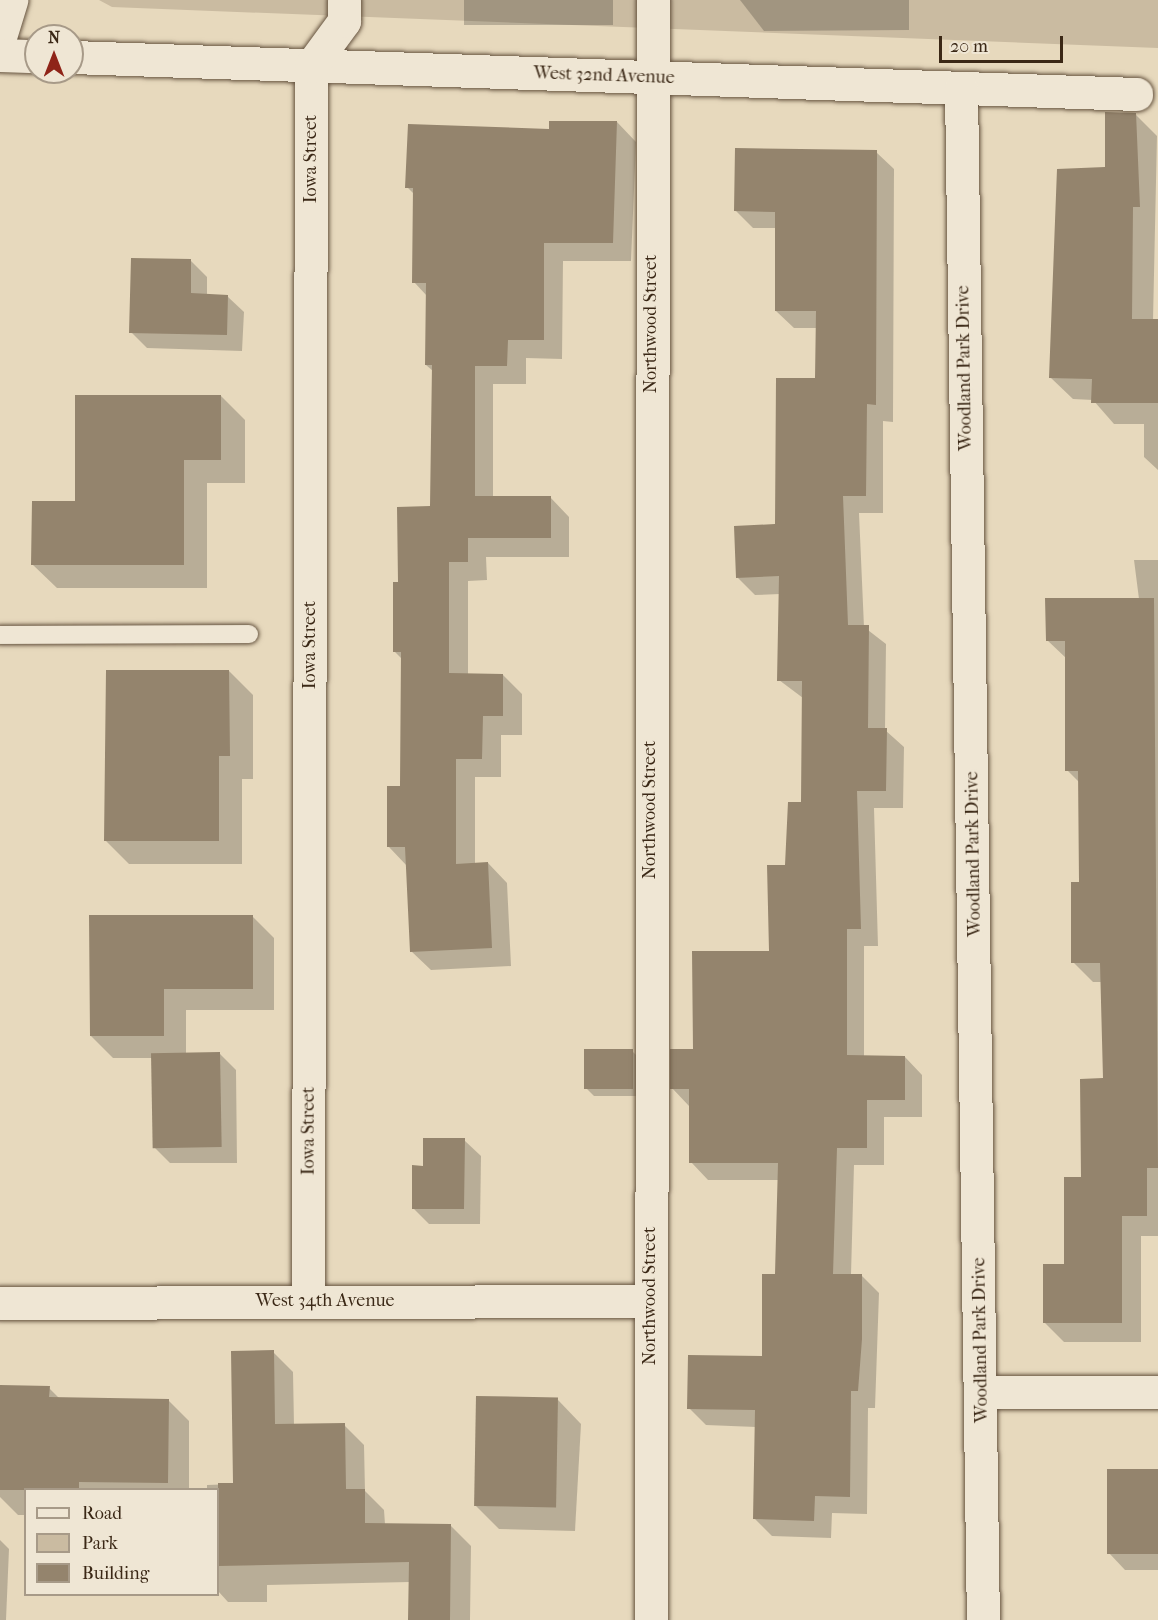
<!DOCTYPE html>
<style>
body{margin:0}
#map{position:relative;width:1158px;height:1620px;overflow:hidden;background:#e7d9bd;font-family:"IM FELL French Canon",serif}
div>[style]{position:absolute}
[style*='--x']{left:calc(var(--x)*1px);top:calc(var(--y)*1px);width:calc(var(--w)*1px);rotate:calc(var(--a)*1deg)}
.green>*{inset:0;background:#cabba1}
.shadow>*{inset:0;background:#0003;transform-origin:0 0}
.building>*{inset:0;background:#94846d;transform-origin:0 0}
.roads{filter:drop-shadow(0 0 2px #665440) drop-shadow(0 0 2px #665440)}
.lane>*{height:18px;margin:-9px;padding:0 9px;transform-origin:9px;border-radius:9px;background:#efe6d4}
.street>*{height:33px;margin:-16.5px;padding:0 16.5px;transform-origin:16.5px;border-radius:16.5px;background:#efe6d4}
span{translate:-50% -50%;white-space:nowrap;text-align:center;line-height:1.15;-webkit-text-stroke:4.5px #efe6d4;paint-order:stroke}
.street-label{font-size:18px;color:#3b2816}
.legend{position:absolute;left:24px;top:1488px;width:195px;height:108px;box-sizing:border-box;background:#efe6d4;border:2px solid #a79a88;margin:0;padding:8px 10px;list-style:none;font-size:18px;color:#3b2816}
.legend li{display:flex;align-items:center;gap:12px;height:30px}
.legend b{width:30px;border:2px solid #a79a88}
.north{position:absolute;left:24px;top:24px;width:60px;height:60px;box-sizing:border-box;background:#efe6d4;border:2px solid #a79a88;border-radius:50%;rotate:0deg;font-size:16px;font-weight:700;line-height:24px;text-align:center;color:#3b2816}
.north::after{content:'';display:block;margin:auto;width:21px;height:27px;background:#8f2418;clip-path:polygon(50% 0,100% 100%,50% 72%,0 100%)}
.scale{position:absolute;left:939px;top:36px;width:124px;height:27px;box-sizing:border-box;border:3px solid #3b2816;border-top:0;padding-left:8px;font-size:18px;line-height:21px;white-space:nowrap;color:#3b2816;-webkit-text-stroke:4px #efe6d4;paint-order:stroke}
</style>
<div id="map">
<div class="green">
<i style="clip-path:polygon(99px 0,1158px 0,1158px 48px,112px 7px)"></i>
</div>
<div class="shadow">
<i style="left:464px;top:0;width:149px;height:25px"></i>
<i style="clip-path:polygon(740px 0,909px 0,909px 30px,764px 31px)"></i>
<i style="clip-path:polygon(1135px 114px,1157px 136px,1153px 321px,1158px 321px,1158px 470px,1144px 457px,1144px 424px,1114px 424px,1093px 400px,1073px 399px,1051px 378px,1106px 169px)"></i>
<i style="clip-path:polygon(617px 122px,636px 142px,631px 261px,563px 261px,562px 359px,526px 358px,526px 384px,493px 384px,493px 497px,550px 497px,569px 517px,569px 557px,486px 557px,487px 580px,468px 581px,468px 675px,503px 675px,522px 694px,522px 735px,501px 735px,501px 777px,475px 777px,475px 864px,488px 863px,507px 883px,511px 966px,431px 970px,411px 951px,407px 866px,389px 847px,401px 787px,402px 659px,394px 651px,400px 584px,431px 508px,433px 371px,426px 365px,427px 296px,414px 282px,415px 195px,407px 187px,551px 131px)"></i>
<i style="clip-path:polygon(876px 152px,894px 169px,893px 422px,883px 421px,883px 513px,859px 513px,864px 627px,886px 644px,885px 730px,904px 747px,903px 808px,874px 808px,878px 946px,864px 946px,864px 1057px,905px 1057px,922px 1075px,922px 1117px,884px 1117px,884px 1165px,854px 1165px,851px 1275px,861px 1275px,879px 1293px,875px 1408px,868px 1408px,867px 1514px,832px 1513px,831px 1538px,772px 1536px,755px 1519px,756px 1427px,706px 1425px,689px 1408px,763px 1358px,776px 1275px,779px 1180px,708px 1180px,691px 1162px,689px 1106px,672px 1088px,771px 952px,803px 804px,803px 698px,779px 680px,780px 594px,755px 595px,738px 578px,776px 525px,817px 379px,817px 328px,794px 328px,776px 311px,776px 228px,753px 228px,735px 210px)"></i>
<i style="clip-path:polygon(191px 261px,207px 277px,207px 295px,227px 296px,244px 312px,242px 351px,147px 348px,131px 332px)"></i>
<i style="clip-path:polygon(221px 396px,245px 420px,245px 483px,207px 483px,207px 588px,57px 588px,33px 565px,76px 502px)"></i>
<i style="clip-path:polygon(1134px 560px,1158px 560px,1158px 1236px,1141px 1236px,1141px 1342px,1064px 1342px,1044px 1322px,1066px 1265px,1105px 1080px,1102px 982px,1093px 982px,1073px 962px,1081px 884px,1080px 783px,1067px 770px,1067px 659px,1047px 640px,1139px 599px)"></i>
<i style="clip-path:polygon(229px 671px,253px 695px,253px 779px,242px 779px,242px 864px,129px 864px,106px 841px)"></i>
<i style="clip-path:polygon(252px 916px,274px 938px,274px 1010px,186px 1010px,186px 1054px,220px 1054px,236px 1070px,237px 1163px,170px 1163px,154px 1147px,153px 1058px,113px 1058px,91px 1036px)"></i>
<i style="clip-path:polygon(632px 1051px,640px 1059px,640px 1096px,594px 1096px,586px 1088px)"></i>
<i style="clip-path:polygon(464px 1140px,481px 1156px,480px 1224px,429px 1224px,413px 1208px,424px 1167px)"></i>
<i style="clip-path:polygon(273px 1352px,293px 1372px,294px 1425px,344px 1425px,364px 1445px,365px 1491px,384px 1510px,385px 1524px,451px 1526px,471px 1546px,470px 1620px,410px 1620px,410px 1582px,267px 1585px,267px 1602px,228px 1602px,218px 1591px,218px 1490px,207px 1490px,207px 1485px,234px 1484px)"></i>
<i style="clip-path:polygon(0 1387px,49px 1388px,60px 1399px,168px 1400px,189px 1421px,189px 1490px,26px 1490px,26px 1515px,18px 1515px,0 1497px)"></i>
<i style="clip-path:polygon(558px 1400px,581px 1424px,575px 1531px,499px 1529px,475px 1505px)"></i>
<i style="clip-path:polygon(1158px 1471px,1158px 1570px,1125px 1570px,1109px 1553px)"></i>
<i style="clip-path:polygon(0 1540px,9px 1549px,6px 1620px,0 1620px)"></i>
</div>
<div class="building">
<i style="clip-path:polygon(1105px 112px,1136px 113px,1140px 207px,1133px 207px,1132px 319px,1158px 319px,1158px 403px,1091px 403px,1092px 379px,1049px 378px,1057px 169px,1105px 167px)"></i>
<i style="clip-path:polygon(549px 121px,617px 121px,613px 243px,544px 243px,544px 340px,508px 340px,507px 366px,475px 366px,475px 496px,551px 496px,551px 538px,468px 538px,468px 562px,449px 562px,449px 673px,503px 674px,503px 716px,483px 716px,482px 759px,456px 759px,456px 864px,488px 862px,492px 948px,410px 952px,405px 847px,387px 847px,387px 786px,400px 786px,401px 652px,393px 652px,393px 582px,398px 582px,397px 507px,430px 506px,432px 365px,425px 365px,426px 283px,412px 283px,413px 188px,405px 188px,408px 124px,549px 129px)"></i>
<i style="clip-path:polygon(735px 148px,877px 150px,876px 405px,867px 404px,866px 496px,843px 496px,848px 625px,869px 625px,868px 728px,887px 728px,886px 791px,857px 791px,861px 929px,847px 929px,847px 1055px,905px 1056px,905px 1100px,867px 1100px,867px 1148px,837px 1148px,833px 1274px,862px 1274px,862px 1339px,858px 1391px,851px 1391px,850px 1497px,815px 1496px,814px 1521px,753px 1519px,755px 1410px,687px 1409px,688px 1355px,762px 1356px,762px 1274px,775px 1274px,778px 1163px,689px 1163px,689px 1089px,670px 1089px,670px 1049px,693px 1049px,692px 951px,769px 951px,767px 865px,785px 865px,788px 802px,801px 802px,802px 681px,777px 681px,779px 576px,736px 578px,734px 526px,775px 524px,776px 378px,815px 378px,816px 311px,775px 311px,775px 212px,734px 211px)"></i>
<i style="clip-path:polygon(131px 258px,191px 259px,191px 293px,228px 295px,227px 335px,129px 333px)"></i>
<i style="clip-path:polygon(75px 395px,221px 395px,221px 460px,184px 460px,184px 565px,31px 565px,32px 501px,75px 501px)"></i>
<i style="clip-path:polygon(1045px 598px,1154px 598px,1158px 1168px,1147px 1168px,1147px 1216px,1122px 1216px,1122px 1323px,1043px 1323px,1043px 1264px,1064px 1264px,1064px 1177px,1081px 1177px,1080px 1079px,1103px 1078px,1100px 963px,1071px 963px,1071px 882px,1079px 882px,1078px 771px,1065px 771px,1065px 641px,1046px 641px)"></i>
<i style="clip-path:polygon(106px 670px,229px 670px,230px 756px,219px 756px,219px 841px,104px 841px)"></i>
<i style="clip-path:polygon(89px 915px,253px 915px,253px 989px,164px 989px,164px 1036px,90px 1036px)"></i>
<i style="left:584px;top:1049px;width:49px;height:40px"></i>
<i style="left:220px;top:1052px;width:95px;height:69px;rotate:89deg"></i>
<i style="clip-path:polygon(423px 1138px,465px 1138px,464px 1209px,412px 1209px,412px 1165px,423px 1166px)"></i>
<i style="clip-path:polygon(274px 1350px,275px 1424px,345px 1423px,346px 1489px,365px 1489px,365px 1523px,451px 1524px,450px 1620px,408px 1620px,409px 1562px,218px 1566px,218px 1483px,233px 1483px,231px 1351px)"></i>
<i style="clip-path:polygon(0 1385px,50px 1386px,49px 1397px,169px 1399px,168px 1483px,79px 1482px,79px 1490px,0 1490px)"></i>
<i style="left:476px;top:1396px;width:82px;height:110px;rotate:1deg"></i>
<i style="left:1107px;top:1469px;width:51px;height:85px"></i>
</div>
<div class="roads">
<div class="lane">
<i style="--x:0;--y:635;--w:249;--a:-0.2"></i>
</div>
<div class="street">
<i style="--x:0;--y:37;--w:39;--a:-73"></i>
<i style="--x:0;--y:55;--w:36;--a:2"></i>
<i style="--x:72;--y:57;--w:1065;--a:1.99"></i>
<i style="--x:961;--y:88;--w:1532;--a:89.18"></i>
<i style="--x:308;--y:1301;--w:1235;--a:-89.86"></i>
<i style="--x:311;--y:66;--w:56;--a:-53.7"></i>
<i style="--x:344;--y:21;--w:21;--a:-90"></i>
<i style="--x:0;--y:1303;--w:650;--a:-0.18"></i>
<i style="--x:983;--y:1392;--w:175;--a:0"></i>
<i style="--x:651;--y:1620;--w:1620;--a:-89.93"></i>
</div>
</div>
<div class="street-label">
<span style="left:604px;top:76px;rotate:2deg">West 32nd Avenue</span>
<span style="left:311px;top:159px;rotate:-90deg">Iowa Street</span>
<span style="left:651px;top:324px;rotate:-90deg">Northwood Street</span>
<span style="left:965px;top:368px;rotate:-91deg">Woodland Park Drive</span>
<span style="left:310px;top:645px;rotate:-90deg">Iowa Street</span>
<span style="left:650px;top:810px;rotate:-90deg">Northwood Street</span>
<span style="left:974px;top:854px;rotate:-91deg">Woodland Park Drive</span>
<span style="left:309px;top:1131px;rotate:-90deg">Iowa Street</span>
<span style="left:650px;top:1296px;rotate:-90deg">Northwood Street</span>
<span style="left:325px;top:1301px">West 34th Avenue</span>
<span style="left:981px;top:1340px;rotate:-91deg">Woodland Park Drive</span>
</div>
<ul class="legend">
<li><b style="height:8px;background:#efe6d4"></b>Road</li>
<li><b style="height:16px;background:#cabba1"></b>Park</li>
<li><b style="height:16px;background:#94846d"></b>Building</li>
</ul>
<div class="north">N</div>
<div class="scale">20 m</div>
</div>
